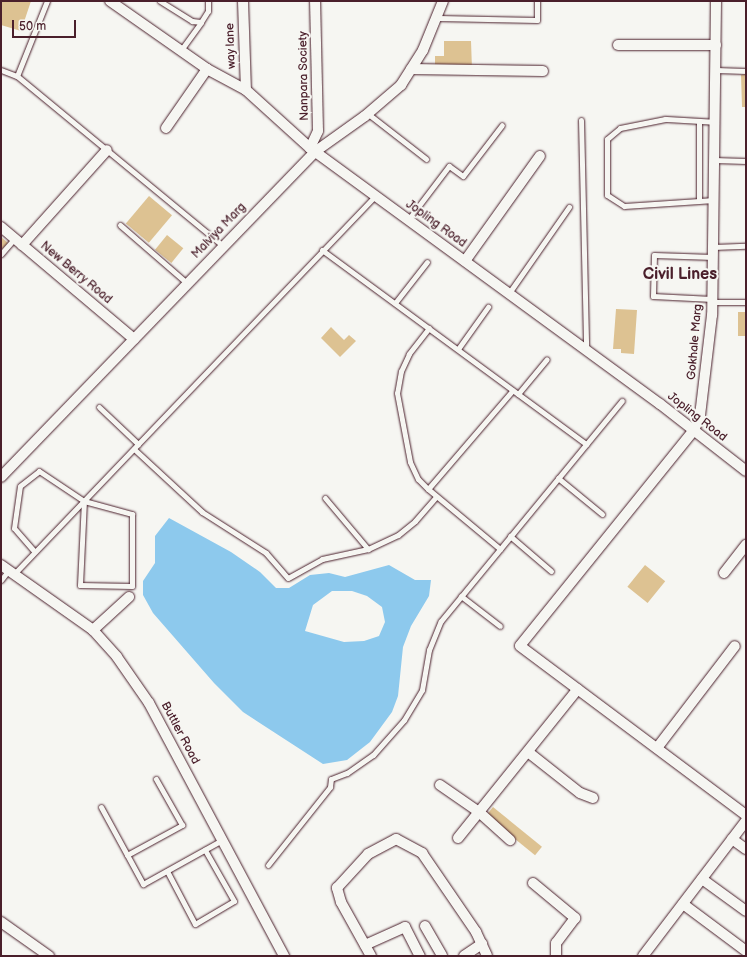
<!DOCTYPE html>
<style>
body{margin:0}
#map{position:relative;width:747px;height:957px;overflow:hidden;background:#f6f6f2;font-family:"Balsamiq Sans",sans-serif}
div>[style]{position:absolute}
[style*='--x']{left:calc(var(--x)*1px);top:calc(var(--y)*1px);width:calc(var(--w)*1px);rotate:calc(var(--a)*1deg)}
.water>*{inset:0;background:#8dc9ed}
.building>*{inset:0;background:#ddc292;transform-origin:0 0}
.roads{filter:drop-shadow(0 0 1px #4a1f2b) drop-shadow(0 0 1px #4a1f2b)}
.service>*{height:5px;margin:-2.5px;padding:0 2.5px;transform-origin:2.5px;border-radius:2.5px;background:#f6f6f2}
.minor>*{height:10px;margin:-5px;padding:0 5px;transform-origin:5px;border-radius:5px;background:#f6f6f2}
span{translate:-50% -50%;white-space:nowrap;text-align:center;line-height:1.15;-webkit-text-stroke:4px #f6f6f2;paint-order:stroke}
.street-label{font-size:12px;color:#4a1f2b}
.district-label{font-size:16px;color:#4a1f2b;font-weight:700}
.frame{position:absolute;inset:0;border:2px solid #4a1f2b;pointer-events:none}
.scale{position:absolute;left:12px;top:20px;width:64px;height:18px;box-sizing:border-box;border:2px solid #4a1f2b;border-top:0;padding-left:5px;font-size:12px;line-height:14px;white-space:nowrap;color:#4a1f2b;-webkit-text-stroke:3px #f6f6f2;paint-order:stroke}
</style>
<div id="map">
<div class="water">
<i style="clip-path:polygon(evenodd,169px 518px,231px 552px,260px 572px,276px 588px,289px 588px,310px 575px,329px 573px,345px 577px,389px 565px,415px 580px,431px 580px,429px 596px,411px 626px,403px 647px,398px 696px,392px 712px,370px 742px,347px 760px,323px 764px,243px 712px,214px 683px,153px 613px,143px 595px,143px 581px,155px 563px,155px 536px,169px 518px,332px 591px,352px 591px,367px 596px,382px 607px,385px 622px,379px 636px,364px 641px,344px 642px,305px 631px,313px 605px,332px 591px)"></i>
</div>
<div class="building">
<i style="clip-path:polygon(1px 1px,31px 1px,21px 31px,1px 25px)"></i>
<i style="clip-path:polygon(444px 41px,471px 41px,472px 69px,435px 69px,435px 56px,444px 56px)"></i>
<i style="clip-path:polygon(746px 74px,746px 107px,742px 107px,741px 75px)"></i>
<i style="left:149px;top:196px;width:30px;height:36px;rotate:40deg"></i>
<i style="left:167px;top:235px;width:21px;height:19px;rotate:39deg"></i>
<i style="clip-path:polygon(1px 237px,8px 243px,1px 250px)"></i>
<i style="clip-path:polygon(616px 309px,637px 310px,634px 354px,621px 353px,621px 349px,613px 349px)"></i>
<i style="left:738px;top:312px;width:8px;height:24px"></i>
<i style="clip-path:polygon(331px 327px,344px 340px,349px 335px,356px 341px,340px 357px,321px 338px)"></i>
<i style="left:645px;top:565px;width:26px;height:28px;rotate:39deg"></i>
<i style="left:493px;top:807px;width:63px;height:11px;rotate:39deg"></i>
</div>
<div class="roads">
<div class="service">
<i style="--x:160;--y:1;--w:38;--a:32"></i>
<i style="--x:192;--y:21;--w:9;--a:6"></i>
<i style="--x:201;--y:22;--w:13;--a:-58"></i>
<i style="--x:208;--y:11;--w:10;--a:-90"></i>
<i style="--x:438;--y:18;--w:99;--a:1.2"></i>
<i style="--x:537;--y:20;--w:19;--a:-90"></i>
<i style="--x:181;--y:50;--w:34;--a:-54"></i>
<i style="--x:1;--y:70;--w:17;--a:21"></i>
<i style="--x:17;--y:76;--w:267;--a:39.5"></i>
<i style="--x:716;--y:70;--w:30;--a:2"></i>
<i style="--x:17;--y:76;--w:81;--a:-68.2"></i>
<i style="--x:367;--y:113;--w:75;--a:37.9"></i>
<i style="--x:581;--y:120;--w:229;--a:88.7"></i>
<i style="--x:714;--y:160;--w:32;--a:2"></i>
<i style="--x:699;--y:200;--w:78;--a:-90"></i>
<i style="--x:714;--y:200;--w:90;--a:176.2"></i>
<i style="--x:624;--y:206;--w:20;--a:-147"></i>
<i style="--x:607;--y:195;--w:56;--a:-90"></i>
<i style="--x:607;--y:139;--w:17;--a:-40"></i>
<i style="--x:620;--y:128;--w:46;--a:-11.3"></i>
<i style="--x:665;--y:119;--w:50;--a:3.4"></i>
<i style="--x:408;--y:220;--w:68;--a:-52.8"></i>
<i style="--x:449;--y:166;--w:17;--a:36"></i>
<i style="--x:463;--y:176;--w:64;--a:-52.6"></i>
<i style="--x:120;--y:225;--w:89;--a:40.9"></i>
<i style="--x:713;--y:247;--w:33;--a:-2"></i>
<i style="--x:322;--y:250;--w:328;--a:36.3"></i>
<i style="--x:1;--y:254;--w:20;--a:-49"></i>
<i style="--x:509;--y:293;--w:105;--a:-55.1"></i>
<i style="--x:712;--y:299;--w:59;--a:-177.1"></i>
<i style="--x:653;--y:296;--w:41;--a:-88.6"></i>
<i style="--x:654;--y:255;--w:59;--a:1.9"></i>
<i style="--x:712;--y:302;--w:34;--a:0"></i>
<i style="--x:395;--y:303;--w:52;--a:-52"></i>
<i style="--x:429;--y:328;--w:33;--a:128"></i>
<i style="--x:409;--y:354;--w:19;--a:115"></i>
<i style="--x:401;--y:371;--w:22;--a:100"></i>
<i style="--x:397;--y:393;--w:70;--a:79.3"></i>
<i style="--x:410;--y:462;--w:19;--a:65"></i>
<i style="--x:418;--y:479;--w:14;--a:45"></i>
<i style="--x:428;--y:489;--w:94;--a:39.8"></i>
<i style="--x:458;--y:349;--w:52;--a:-54.5"></i>
<i style="--x:518;--y:394;--w:45;--a:-50.4"></i>
<i style="--x:99;--y:407;--w:54;--a:43.5"></i>
<i style="--x:134;--y:449;--w:93;--a:42.8"></i>
<i style="--x:202;--y:512;--w:76;--a:32.6"></i>
<i style="--x:266;--y:553;--w:33;--a:49"></i>
<i style="--x:288;--y:578;--w:39;--a:-29"></i>
<i style="--x:322;--y:559;--w:47;--a:-12.3"></i>
<i style="--x:368;--y:549;--w:33;--a:-25"></i>
<i style="--x:398;--y:535;--w:22;--a:-39"></i>
<i style="--x:415;--y:521;--w:32;--a:-49"></i>
<i style="--x:558;--y:478;--w:57;--a:39.3"></i>
<i style="--x:428;--y:489;--w:130;--a:-49.4"></i>
<i style="--x:325;--y:498;--w:67;--a:49.9"></i>
<i style="--x:510;--y:536;--w:54;--a:40.5"></i>
<i style="--x:34;--y:551;--w:30;--a:-131"></i>
<i style="--x:14;--y:528;--w:42;--a:-81.9"></i>
<i style="--x:20;--y:486;--w:24;--a:-38"></i>
<i style="--x:39;--y:471;--w:54;--a:33.7"></i>
<i style="--x:84;--y:501;--w:50;--a:15.2"></i>
<i style="--x:132;--y:514;--w:72;--a:90"></i>
<i style="--x:132;--y:586;--w:52;--a:-178.9"></i>
<i style="--x:80;--y:585;--w:84;--a:-87.3"></i>
<i style="--x:13;--y:575;--w:524;--a:-46.31"></i>
<i style="--x:1;--y:580;--w:11;--a:-52"></i>
<i style="--x:461;--y:596;--w:49;--a:37.6"></i>
<i style="--x:101;--y:807;--w:88;--a:61.4"></i>
<i style="--x:143;--y:884;--w:90;--a:-29.1"></i>
<i style="--x:127;--y:855;--w:63;--a:-28.6"></i>
<i style="--x:182;--y:825;--w:53;--a:-119.5"></i>
<i style="--x:268;--y:865;--w:100;--a:-51.5"></i>
<i style="--x:330;--y:787;--w:8;--a:-83"></i>
<i style="--x:331;--y:779;--w:17;--a:-21"></i>
<i style="--x:347;--y:773;--w:32;--a:-35"></i>
<i style="--x:373;--y:755;--w:47;--a:-48.5"></i>
<i style="--x:404;--y:720;--w:35;--a:-59"></i>
<i style="--x:422;--y:690;--w:41;--a:-80.1"></i>
<i style="--x:429;--y:650;--w:31;--a:-68"></i>
<i style="--x:441;--y:621;--w:285;--a:-50.6"></i>
<i style="--x:167;--y:871;--w:60;--a:62.2"></i>
<i style="--x:195;--y:924;--w:45;--a:-30.5"></i>
<i style="--x:234;--y:901;--w:59;--a:-119.6"></i>
</div>
<div class="minor">
<i style="--x:110;--y:1;--w:118;--a:35"></i>
<i style="--x:207;--y:69;--w:44;--a:28.3"></i>
<i style="--x:246;--y:90;--w:86;--a:42.2"></i>
<i style="--x:310;--y:148;--w:434;--a:36.2"></i>
<i style="--x:660;--y:404;--w:109;--a:37.9"></i>
<i style="--x:243;--y:1;--w:89;--a:88.1"></i>
<i style="--x:716;--y:1;--w:314;--a:90.7"></i>
<i style="--x:712;--y:315;--w:102;--a:96.8"></i>
<i style="--x:700;--y:416;--w:15;--a:113"></i>
<i style="--x:694;--y:430;--w:277;--a:128.9"></i>
<i style="--x:520;--y:646;--w:282;--a:36.8"></i>
<i style="--x:618;--y:45;--w:98;--a:0"></i>
<i style="--x:411;--y:69;--w:132;--a:0.9"></i>
<i style="--x:166;--y:128;--w:72;--a:-55.2"></i>
<i style="--x:310;--y:148;--w:19;--a:-65"></i>
<i style="--x:318;--y:131;--w:130;--a:-91.3"></i>
<i style="--x:1;--y:227;--w:174;--a:40.1"></i>
<i style="--x:22;--y:245;--w:127;--a:-48.2"></i>
<i style="--x:465;--y:261;--w:129;--a:-54.5"></i>
<i style="--x:1;--y:477;--w:453;--a:-46"></i>
<i style="--x:316;--y:151;--w:60;--a:-35.5"></i>
<i style="--x:365;--y:116;--w:48;--a:-40.7"></i>
<i style="--x:401;--y:85;--w:41;--a:-57.8"></i>
<i style="--x:423;--y:50;--w:53;--a:-67.8"></i>
<i style="--x:1;--y:565;--w:113;--a:35.2"></i>
<i style="--x:93;--y:630;--w:36;--a:48"></i>
<i style="--x:117;--y:657;--w:56;--a:55.2"></i>
<i style="--x:149;--y:703;--w:287;--a:61.9"></i>
<i style="--x:724;--y:573;--w:36;--a:-52"></i>
<i style="--x:93;--y:630;--w:49;--a:-42.5"></i>
<i style="--x:657;--y:748;--w:128;--a:-52.6"></i>
<i style="--x:528;--y:752;--w:66;--a:38.3"></i>
<i style="--x:580;--y:793;--w:14;--a:21"></i>
<i style="--x:440;--y:785;--w:47;--a:34.7"></i>
<i style="--x:479;--y:812;--w:42;--a:42.1"></i>
<i style="--x:458;--y:838;--w:191;--a:-51.2"></i>
<i style="--x:732;--y:839;--w:17;--a:36"></i>
<i style="--x:702;--y:879;--w:54;--a:36"></i>
<i style="--x:533;--y:883;--w:55;--a:39.8"></i>
<i style="--x:575;--y:918;--w:31;--a:127"></i>
<i style="--x:556;--y:943;--w:13;--a:90"></i>
<i style="--x:683;--y:904;--w:79;--a:36.7"></i>
<i style="--x:1;--y:922;--w:59;--a:35.3"></i>
<i style="--x:425;--y:926;--w:34;--a:60"></i>
<i style="--x:365;--y:945;--w:44;--a:-24.2"></i>
<i style="--x:405;--y:927;--w:33;--a:63"></i>
<i style="--x:371;--y:956;--w:62;--a:-119.1"></i>
<i style="--x:341;--y:902;--w:15;--a:-106"></i>
<i style="--x:337;--y:888;--w:46;--a:-47.6"></i>
<i style="--x:368;--y:854;--w:32;--a:-28"></i>
<i style="--x:396;--y:839;--w:30;--a:28"></i>
<i style="--x:422;--y:853;--w:96;--a:55.6"></i>
<i style="--x:476;--y:932;--w:26;--a:65"></i>
<i style="--x:464;--y:956;--w:22;--a:-34"></i>
<i style="--x:643;--y:956;--w:170;--a:-52.7"></i>
</div>
</div>
<div class="street-label">
<span style="left:231px;top:46px;rotate:-92deg">way lane</span>
<span style="left:304px;top:76px;rotate:-91deg">Nanpara Society</span>
<span style="left:436px;top:224px;rotate:36deg">Jopling Road</span>
<span style="left:219px;top:231px;rotate:-46deg">Malviya Marg</span>
<span style="left:76px;top:273px;rotate:40deg">New Berry Road</span>
<span style="left:695px;top:342px;rotate:-85deg">Gokhale Marg</span>
<span style="left:697px;top:417px;rotate:38deg">Jopling Road</span>
<span style="left:180px;top:733px;rotate:62deg">Buttler Road</span>
</div>
<div class="district-label">
<span style="left:680px;top:275px">Civil Lines</span>
</div>
<div class="frame"></div>
<div class="scale">50 m</div>
</div>
